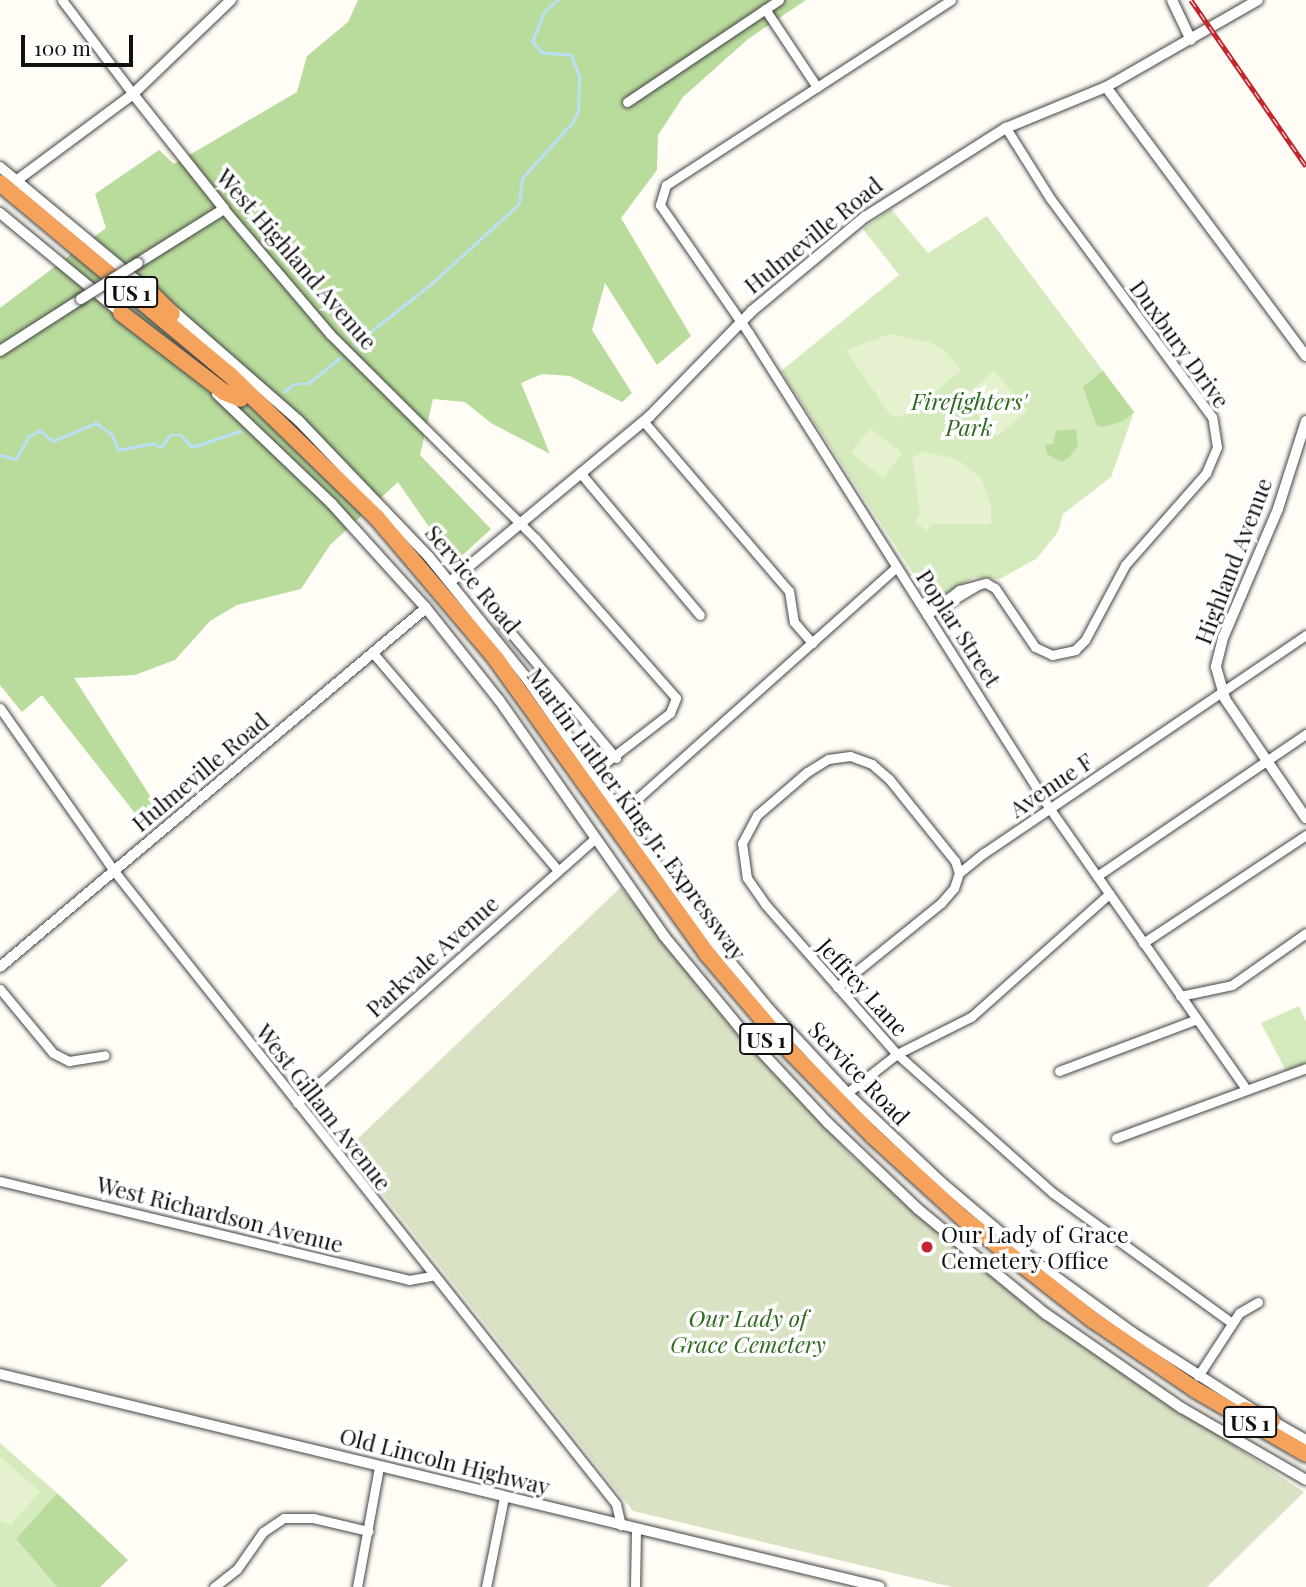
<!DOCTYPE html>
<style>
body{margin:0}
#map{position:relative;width:1306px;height:1587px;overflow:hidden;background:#fffdf5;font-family:"Playfair Display",serif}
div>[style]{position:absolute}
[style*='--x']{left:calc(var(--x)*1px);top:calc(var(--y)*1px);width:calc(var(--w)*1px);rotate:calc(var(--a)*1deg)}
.green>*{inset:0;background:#d5ebbd}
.forest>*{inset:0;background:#b9dc9c}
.cemetery>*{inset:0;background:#d9e3c4}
.pitch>*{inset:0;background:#e6f2cf;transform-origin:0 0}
.stream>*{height:2.5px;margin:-1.25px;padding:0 1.25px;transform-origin:1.25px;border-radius:1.25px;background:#b9e0f7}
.roads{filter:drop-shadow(0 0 2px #444) drop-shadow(0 0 2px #444)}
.minor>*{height:9px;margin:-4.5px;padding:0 4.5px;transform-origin:4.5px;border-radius:4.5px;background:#fff}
.tertiary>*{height:10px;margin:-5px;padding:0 5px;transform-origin:5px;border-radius:5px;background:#fff}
.motorway>*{height:16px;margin:-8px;padding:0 8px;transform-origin:8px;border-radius:8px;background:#f5a25d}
.rail>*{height:5px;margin-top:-2.5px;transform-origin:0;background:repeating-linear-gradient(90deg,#fff 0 8px,#c4262e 0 16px);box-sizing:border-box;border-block:2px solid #c4262e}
.bridges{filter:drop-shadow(0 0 2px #444) drop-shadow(0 0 2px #444)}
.tertiary-bridge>*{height:10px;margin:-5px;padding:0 5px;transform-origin:5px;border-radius:5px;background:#fff}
.dots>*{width:19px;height:19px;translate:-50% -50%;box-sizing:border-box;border:4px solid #fff;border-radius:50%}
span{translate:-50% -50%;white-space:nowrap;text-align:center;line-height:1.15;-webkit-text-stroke:7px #fff;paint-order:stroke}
.shield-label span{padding:2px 5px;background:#fff;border:2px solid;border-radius:5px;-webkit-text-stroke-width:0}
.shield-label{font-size:21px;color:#111;font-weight:700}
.street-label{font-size:23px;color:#111}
.park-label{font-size:23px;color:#2f6b1f;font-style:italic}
.poi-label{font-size:23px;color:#111}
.left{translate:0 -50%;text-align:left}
.scale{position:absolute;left:21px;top:35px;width:112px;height:32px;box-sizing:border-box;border:4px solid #111;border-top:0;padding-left:9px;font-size:21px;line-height:24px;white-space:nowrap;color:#111;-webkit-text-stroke:5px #fff;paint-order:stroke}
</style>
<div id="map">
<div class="green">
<i style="clip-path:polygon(891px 209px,928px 253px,987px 216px,1134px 412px,1111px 477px,1063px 514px,1058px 532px,1036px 559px,1000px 579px,974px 577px,932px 602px,781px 371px,899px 275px,863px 229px)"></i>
<i style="clip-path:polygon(1299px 1006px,1306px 1022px,1306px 1066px,1287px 1073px,1261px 1023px)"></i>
<i style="clip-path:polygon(0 1443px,57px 1493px,16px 1539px,57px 1587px,0 1587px)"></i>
</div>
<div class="forest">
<i style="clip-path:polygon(358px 0,806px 0,748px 39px,683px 97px,658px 135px,657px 170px,621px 218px,691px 336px,657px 365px,605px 283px,592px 330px,632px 393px,622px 402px,570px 376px,542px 374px,521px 383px,550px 454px,491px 423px,465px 402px,433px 399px,420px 455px,491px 529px,454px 563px,398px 482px,330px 545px,301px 589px,237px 605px,210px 621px,175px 660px,135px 675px,74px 678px,156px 805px,138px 817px,42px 695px,22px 712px,0 685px,0 308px,106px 228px,95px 194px,159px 150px,174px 164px,297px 92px,307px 56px,348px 22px)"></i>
<i style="clip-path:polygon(1103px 371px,1134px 412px,1123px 421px,1103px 427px,1097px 426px,1083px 387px)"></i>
<i style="clip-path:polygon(1076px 429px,1078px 446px,1070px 456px,1062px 462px,1047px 454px,1045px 445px,1053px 444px,1056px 431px)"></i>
<i style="clip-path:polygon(57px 1493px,128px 1560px,100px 1587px,57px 1587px,16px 1539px)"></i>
</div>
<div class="cemetery">
<i style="clip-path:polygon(621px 887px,735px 1032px,853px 1157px,1040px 1317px,1304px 1492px,1207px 1587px,952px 1587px,633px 1511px,347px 1149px)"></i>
</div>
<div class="pitch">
<i style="clip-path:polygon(890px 334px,930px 342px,946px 352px,961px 371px,902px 417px,890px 415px,846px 350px)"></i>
<i style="left:994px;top:371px;width:52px;height:40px;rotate:50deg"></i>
<i style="left:870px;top:428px;width:41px;height:31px;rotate:38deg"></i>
<i style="clip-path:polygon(925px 452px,957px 459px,981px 478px,991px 506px,991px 524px,932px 524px,927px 531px,915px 521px,920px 514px,912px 457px)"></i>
<i style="clip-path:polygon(0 1456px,40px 1492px,10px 1525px,0 1521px)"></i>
</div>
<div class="stream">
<i style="--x:354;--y:345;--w:98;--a:-38.4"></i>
<i style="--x:431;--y:284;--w:119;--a:-42.3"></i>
<i style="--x:519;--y:204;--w:26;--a:-83"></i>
<i style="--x:522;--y:178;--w:74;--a:-47.7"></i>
<i style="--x:572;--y:123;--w:13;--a:-63"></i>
<i style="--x:578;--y:111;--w:35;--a:-88"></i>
<i style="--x:579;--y:76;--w:22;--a:-111"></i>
<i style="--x:571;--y:55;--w:29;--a:-176"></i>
<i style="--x:542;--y:53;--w:15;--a:-132"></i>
<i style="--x:532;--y:42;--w:32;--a:-68"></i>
<i style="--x:544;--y:12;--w:18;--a:-43"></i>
<i style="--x:284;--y:392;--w:13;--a:-39"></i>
<i style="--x:294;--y:384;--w:13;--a:0"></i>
<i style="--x:307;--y:384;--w:42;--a:-38.2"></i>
<i style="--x:0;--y:455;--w:16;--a:14"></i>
<i style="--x:16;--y:459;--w:25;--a:-61"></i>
<i style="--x:28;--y:437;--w:13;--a:-32"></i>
<i style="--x:39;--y:430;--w:18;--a:38"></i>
<i style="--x:53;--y:441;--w:47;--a:-22.7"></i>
<i style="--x:96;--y:423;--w:19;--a:35"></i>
<i style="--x:112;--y:434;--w:17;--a:69"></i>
<i style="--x:118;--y:450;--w:36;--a:-11"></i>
<i style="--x:153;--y:443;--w:9;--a:27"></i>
<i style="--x:161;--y:447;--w:15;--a:-53"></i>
<i style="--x:170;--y:435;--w:11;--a:0"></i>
<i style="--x:181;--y:435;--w:16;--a:47"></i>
<i style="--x:192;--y:447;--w:51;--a:-18.4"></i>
</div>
<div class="roads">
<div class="minor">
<i style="--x:62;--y:0;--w:118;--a:52.9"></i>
<i style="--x:951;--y:0;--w:340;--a:147"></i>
<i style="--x:666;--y:185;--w:21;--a:107"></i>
<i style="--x:660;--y:205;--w:155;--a:55.3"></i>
<i style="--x:748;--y:332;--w:565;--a:57.66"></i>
<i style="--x:1050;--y:809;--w:342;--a:55"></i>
<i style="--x:765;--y:9;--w:94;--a:56.3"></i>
<i style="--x:627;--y:102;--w:183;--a:-33.9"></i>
<i style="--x:224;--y:209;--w:164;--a:49.7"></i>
<i style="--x:330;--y:334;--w:289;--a:44.9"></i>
<i style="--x:535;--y:538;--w:213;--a:48.6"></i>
<i style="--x:676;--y:698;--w:16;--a:112"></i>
<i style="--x:670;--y:713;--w:98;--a:142.4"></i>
<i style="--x:644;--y:422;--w:223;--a:49.4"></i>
<i style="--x:789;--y:591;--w:31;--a:81"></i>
<i style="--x:794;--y:622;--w:28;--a:49"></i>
<i style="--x:582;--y:475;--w:183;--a:49.9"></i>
<i style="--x:948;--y:603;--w:35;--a:-31"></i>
<i style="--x:927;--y:615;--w:41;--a:-38"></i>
<i style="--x:959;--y:590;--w:28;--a:-15"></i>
<i style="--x:986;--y:583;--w:10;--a:29"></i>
<i style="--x:995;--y:588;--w:71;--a:55.9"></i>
<i style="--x:1035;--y:647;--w:19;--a:25"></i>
<i style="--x:1052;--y:655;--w:24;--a:-12"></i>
<i style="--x:1075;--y:650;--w:14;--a:-45"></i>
<i style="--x:1085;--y:640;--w:85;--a:-61.9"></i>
<i style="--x:1125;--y:565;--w:123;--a:-48.6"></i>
<i style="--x:1206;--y:473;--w:28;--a:-67"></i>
<i style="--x:1217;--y:447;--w:30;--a:-99"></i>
<i style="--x:1212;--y:417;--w:272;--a:-126.5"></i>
<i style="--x:1050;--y:198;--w:83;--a:-122.2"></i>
<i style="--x:501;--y:621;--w:179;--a:50"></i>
<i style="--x:373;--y:653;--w:285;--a:49.6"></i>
<i style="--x:0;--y:708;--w:199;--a:55"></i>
<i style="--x:114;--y:871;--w:808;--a:51.58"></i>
<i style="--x:616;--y:1504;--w:22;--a:77"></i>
<i style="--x:619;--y:815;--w:372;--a:-41.8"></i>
<i style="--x:959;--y:873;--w:13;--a:-108"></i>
<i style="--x:955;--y:861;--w:105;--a:-128.8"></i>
<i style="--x:889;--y:779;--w:23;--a:-139"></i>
<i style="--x:872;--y:764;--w:23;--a:-160"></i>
<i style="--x:850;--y:756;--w:22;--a:172"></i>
<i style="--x:828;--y:759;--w:25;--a:148"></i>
<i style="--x:807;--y:772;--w:66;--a:139.3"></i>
<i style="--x:757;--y:815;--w:32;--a:118"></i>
<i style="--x:742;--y:843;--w:35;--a:82"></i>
<i style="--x:747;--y:878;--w:32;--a:55"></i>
<i style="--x:765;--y:904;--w:200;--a:48.7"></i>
<i style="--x:897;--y:1054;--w:209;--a:41.7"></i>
<i style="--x:1053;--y:1193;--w:221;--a:36"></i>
<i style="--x:1097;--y:876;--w:253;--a:-34.2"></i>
<i style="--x:1143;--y:943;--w:196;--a:-33.5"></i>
<i style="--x:837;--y:987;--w:134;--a:-38.9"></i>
<i style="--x:941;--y:903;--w:20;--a:-49"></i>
<i style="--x:954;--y:888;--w:16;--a:-72"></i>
<i style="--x:959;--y:873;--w:32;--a:-39"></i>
<i style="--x:984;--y:853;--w:389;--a:-34.1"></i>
<i style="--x:0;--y:989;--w:83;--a:50.4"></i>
<i style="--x:53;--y:1053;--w:18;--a:27"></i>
<i style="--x:69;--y:1061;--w:36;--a:-9"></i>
<i style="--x:1180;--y:996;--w:53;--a:-11.9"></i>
<i style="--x:1232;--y:985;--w:90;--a:-35.1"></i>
<i style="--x:1059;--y:1071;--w:147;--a:-20.6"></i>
<i style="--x:847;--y:1093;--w:63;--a:-38"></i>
<i style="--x:897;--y:1054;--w:83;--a:-26.6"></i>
<i style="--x:971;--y:1017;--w:185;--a:-41.7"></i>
<i style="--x:297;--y:1103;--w:397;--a:-41.6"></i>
<i style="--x:1116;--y:1138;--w:202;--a:-20.2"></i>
<i style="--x:0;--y:1181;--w:421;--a:13.6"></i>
<i style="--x:409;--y:1280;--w:22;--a:-10"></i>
<i style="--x:1198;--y:1376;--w:75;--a:-56.9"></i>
<i style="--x:1239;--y:1313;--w:22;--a:-30"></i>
<i style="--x:214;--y:1587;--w:29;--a:-38"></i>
<i style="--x:237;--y:1569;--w:45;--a:-54.9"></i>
<i style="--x:263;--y:1532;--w:25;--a:-34"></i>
<i style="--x:284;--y:1518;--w:29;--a:0"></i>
<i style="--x:313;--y:1518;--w:57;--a:13.3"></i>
<i style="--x:357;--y:1587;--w:122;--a:-79.6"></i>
<i style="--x:486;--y:1587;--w:92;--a:-78.7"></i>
<i style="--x:635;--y:1587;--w:58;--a:-89"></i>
</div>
<div class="tertiary">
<i style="--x:1172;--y:0;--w:44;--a:64.6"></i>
<i style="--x:1106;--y:87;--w:335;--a:53.4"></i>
<i style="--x:133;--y:94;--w:147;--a:51.6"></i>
<i style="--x:224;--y:209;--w:102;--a:147.9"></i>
<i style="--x:0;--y:167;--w:197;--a:39.7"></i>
<i style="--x:16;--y:181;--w:146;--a:-36.6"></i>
<i style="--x:133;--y:94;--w:136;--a:-43.8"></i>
<i style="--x:0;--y:213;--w:162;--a:39.5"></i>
<i style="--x:170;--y:308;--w:171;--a:41.2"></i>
<i style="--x:299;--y:421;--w:188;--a:46.3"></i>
<i style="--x:429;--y:557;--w:156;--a:51.2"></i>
<i style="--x:527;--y:679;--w:287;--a:55.1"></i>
<i style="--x:691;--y:914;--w:123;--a:50.6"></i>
<i style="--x:769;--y:1009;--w:115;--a:47.1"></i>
<i style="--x:847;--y:1093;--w:129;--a:43.4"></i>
<i style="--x:941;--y:1182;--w:122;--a:40.3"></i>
<i style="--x:1034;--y:1261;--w:122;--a:36"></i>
<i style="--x:1133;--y:1333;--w:141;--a:32.6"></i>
<i style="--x:0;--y:351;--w:96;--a:-32.7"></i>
<i style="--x:217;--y:394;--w:159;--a:43.7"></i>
<i style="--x:332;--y:504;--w:140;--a:47.9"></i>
<i style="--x:426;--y:608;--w:117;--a:51.6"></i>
<i style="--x:499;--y:700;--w:288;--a:55"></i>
<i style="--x:664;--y:936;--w:124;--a:50.5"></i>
<i style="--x:743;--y:1032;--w:125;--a:47"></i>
<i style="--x:828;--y:1123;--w:124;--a:43.7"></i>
<i style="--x:918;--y:1209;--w:166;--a:39.4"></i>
<i style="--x:1046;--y:1314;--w:165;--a:34.7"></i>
<i style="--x:1182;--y:1408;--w:143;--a:30.1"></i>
<i style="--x:1306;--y:421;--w:92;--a:107.7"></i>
<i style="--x:1278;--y:509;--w:140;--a:113.1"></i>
<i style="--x:1223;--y:638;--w:30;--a:104"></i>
<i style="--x:1216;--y:667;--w:33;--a:74"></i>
<i style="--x:1225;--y:699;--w:144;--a:55.8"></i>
<i style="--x:450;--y:582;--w:259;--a:-39.7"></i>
<i style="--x:649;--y:417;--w:148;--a:-45.8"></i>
<i style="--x:752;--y:311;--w:147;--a:-39.8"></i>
<i style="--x:865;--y:217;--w:167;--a:-32.3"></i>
<i style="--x:1006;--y:128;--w:108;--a:-22.3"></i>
<i style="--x:1106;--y:87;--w:175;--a:-29.8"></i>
<i style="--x:0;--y:967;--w:557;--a:-40.12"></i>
<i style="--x:0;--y:1374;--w:905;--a:13.61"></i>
<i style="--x:1269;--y:1419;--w:43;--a:29.6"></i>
</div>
<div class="motorway">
<i style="--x:0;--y:183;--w:300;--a:39.9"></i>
<i style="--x:230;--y:375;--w:205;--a:44.2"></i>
<i style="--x:377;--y:518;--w:185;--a:49.8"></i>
<i style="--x:496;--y:659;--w:363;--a:54.4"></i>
<i style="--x:707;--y:954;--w:123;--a:49.6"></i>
<i style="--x:787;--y:1048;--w:123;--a:45.7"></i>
<i style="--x:873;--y:1136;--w:123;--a:42.4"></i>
<i style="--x:964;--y:1219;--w:164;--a:38.1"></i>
<i style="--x:1093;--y:1320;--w:122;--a:34.3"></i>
<i style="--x:1194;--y:1389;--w:129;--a:30.1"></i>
<i style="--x:147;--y:289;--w:35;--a:45"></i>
<i style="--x:121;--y:313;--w:130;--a:37.5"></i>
<i style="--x:224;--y:392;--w:18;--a:22"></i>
<i style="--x:1245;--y:1410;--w:29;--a:22"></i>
</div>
</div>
<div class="rail">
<i style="--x:1191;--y:0;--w:202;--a:55.3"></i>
</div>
<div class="bridges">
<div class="tertiary-bridge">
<i style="--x:81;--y:299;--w:67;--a:-32.3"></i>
</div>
</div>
<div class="dots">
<i style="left:927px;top:1247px;background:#c4262e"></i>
</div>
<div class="shield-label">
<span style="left:131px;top:292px">US 1</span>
<span style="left:766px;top:1039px">US 1</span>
<span style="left:1250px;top:1422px">US 1</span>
</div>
<div class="street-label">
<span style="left:813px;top:235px;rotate:-39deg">Hulmeville Road</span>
<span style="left:297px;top:259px;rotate:49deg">West Highland Avenue</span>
<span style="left:1180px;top:344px;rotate:54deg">Duxbury Drive</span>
<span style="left:1233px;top:561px;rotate:-69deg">Highland Avenue</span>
<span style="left:473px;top:579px;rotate:50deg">Service Road</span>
<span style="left:959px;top:628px;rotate:57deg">Poplar Street</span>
<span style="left:200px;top:772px;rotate:-40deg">Hulmeville Road</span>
<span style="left:1051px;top:785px;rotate:-34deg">Avenue F</span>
<span style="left:637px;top:814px;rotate:54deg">Martin Luther King Jr. Expressway</span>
<span style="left:432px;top:956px;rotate:-42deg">Parkvale Avenue</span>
<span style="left:863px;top:987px;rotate:48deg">Jeffrey Lane</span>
<span style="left:859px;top:1073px;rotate:46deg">Service Road</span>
<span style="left:324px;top:1107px;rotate:52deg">West Gillam Avenue</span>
<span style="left:220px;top:1214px;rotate:14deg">West Richardson Avenue</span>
<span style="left:445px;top:1461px;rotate:14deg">Old Lincoln Highway</span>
</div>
<div class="park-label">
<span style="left:969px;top:414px">Firefighters'<br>Park</span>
<span style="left:748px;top:1331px">Our Lady of<br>Grace Cemetery</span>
</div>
<div class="poi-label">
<span class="left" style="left:941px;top:1247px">Our Lady of Grace<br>Cemetery Office</span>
</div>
<div class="scale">100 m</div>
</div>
